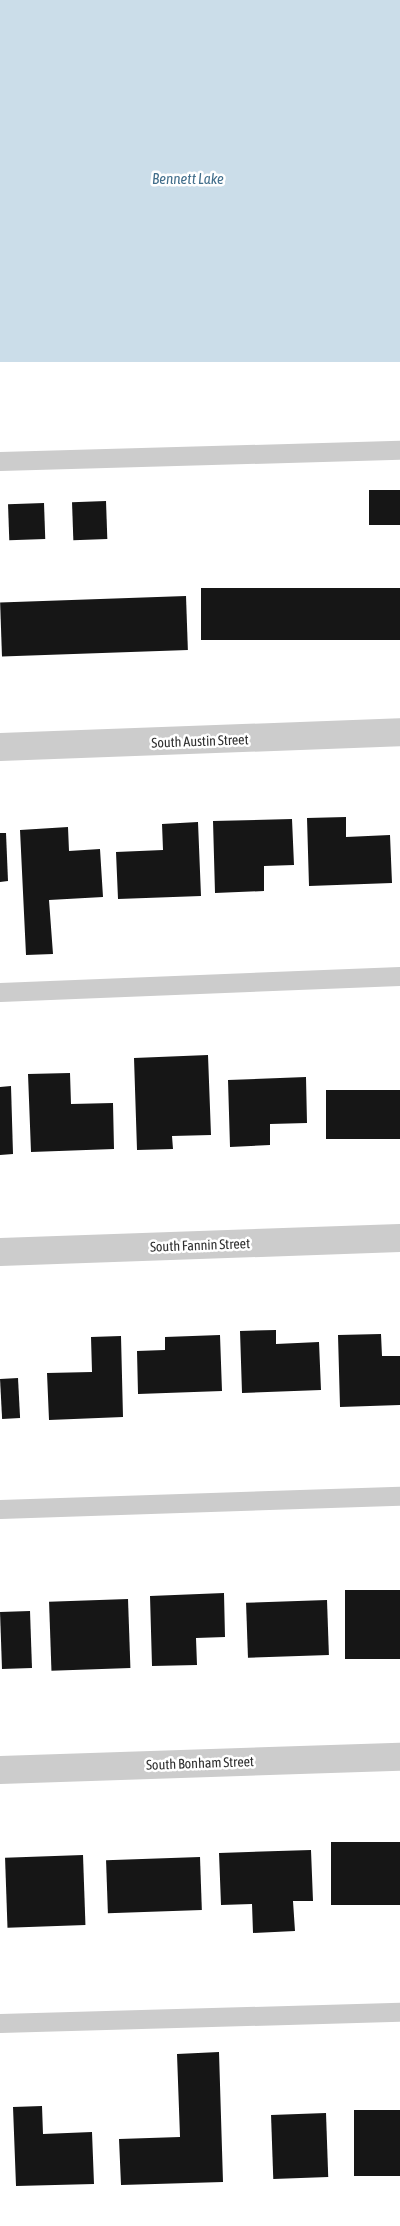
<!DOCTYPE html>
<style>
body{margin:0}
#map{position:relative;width:400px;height:2226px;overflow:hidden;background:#fff;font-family:"Asap Condensed",sans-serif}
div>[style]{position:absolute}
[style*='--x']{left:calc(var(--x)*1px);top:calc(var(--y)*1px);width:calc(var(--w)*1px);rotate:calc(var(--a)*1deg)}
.water>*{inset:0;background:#cbdde9;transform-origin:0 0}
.building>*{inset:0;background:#161616;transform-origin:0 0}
.service>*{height:19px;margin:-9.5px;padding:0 9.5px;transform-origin:9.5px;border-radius:9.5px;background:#ccc}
.minor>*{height:28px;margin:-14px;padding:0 14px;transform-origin:14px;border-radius:14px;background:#ccc}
.tertiary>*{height:28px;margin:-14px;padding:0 14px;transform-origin:14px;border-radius:14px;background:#ccc}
span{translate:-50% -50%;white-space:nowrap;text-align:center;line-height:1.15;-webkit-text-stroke:5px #fff;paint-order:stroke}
.street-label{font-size:14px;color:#2f2f2f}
.water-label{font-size:15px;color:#426e8b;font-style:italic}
</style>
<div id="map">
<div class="water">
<i style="left:0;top:0;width:400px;height:362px"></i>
</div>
<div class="building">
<i style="left:400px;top:490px;width:35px;height:31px;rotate:90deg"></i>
<i style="left:106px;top:501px;width:38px;height:34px;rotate:88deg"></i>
<i style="left:44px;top:503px;width:36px;height:36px;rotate:88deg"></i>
<i style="left:400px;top:588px;width:52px;height:199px;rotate:90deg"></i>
<i style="left:186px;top:596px;width:54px;height:186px;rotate:88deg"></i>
<i style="clip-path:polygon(346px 817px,346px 837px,390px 835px,392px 883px,309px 886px,307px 818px)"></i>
<i style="clip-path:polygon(292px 819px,294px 865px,264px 866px,264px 891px,215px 893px,213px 821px)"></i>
<i style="clip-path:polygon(198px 822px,201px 896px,118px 899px,116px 852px,163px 850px,162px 824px)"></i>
<i style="clip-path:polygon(68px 827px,69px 851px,100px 849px,103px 897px,49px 900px,53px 954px,26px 955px,20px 830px)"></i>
<i style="clip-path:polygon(0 833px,6px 833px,8px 881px,0 882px)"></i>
<i style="clip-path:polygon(208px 1055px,211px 1135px,172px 1136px,173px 1149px,137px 1150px,134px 1058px)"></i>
<i style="clip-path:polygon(70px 1073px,71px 1104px,113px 1103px,114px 1149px,31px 1152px,28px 1074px)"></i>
<i style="clip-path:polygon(306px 1077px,307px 1123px,270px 1124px,270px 1145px,230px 1147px,228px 1080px)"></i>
<i style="clip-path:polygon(11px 1086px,13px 1154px,0 1155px,0 1087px)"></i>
<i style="left:400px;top:1090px;width:49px;height:74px;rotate:90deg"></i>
<i style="clip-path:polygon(276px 1330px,276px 1344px,319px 1342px,321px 1390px,242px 1393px,240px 1331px)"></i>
<i style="clip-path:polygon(381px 1334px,382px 1356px,400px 1356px,400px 1405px,340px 1407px,338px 1335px)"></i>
<i style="clip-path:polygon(220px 1335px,222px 1391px,138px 1394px,137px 1351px,165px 1350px,165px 1337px)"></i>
<i style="clip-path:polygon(121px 1336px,123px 1417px,49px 1420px,47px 1373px,92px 1372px,91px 1337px)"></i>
<i style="left:18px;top:1378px;width:40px;height:18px;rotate:87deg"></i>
<i style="left:400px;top:1590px;width:69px;height:55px;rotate:90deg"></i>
<i style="clip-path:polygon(224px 1593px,225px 1637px,196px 1638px,197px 1665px,152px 1666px,150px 1596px)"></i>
<i style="left:128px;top:1599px;width:69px;height:79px;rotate:88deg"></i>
<i style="left:327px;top:1600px;width:55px;height:81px;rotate:88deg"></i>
<i style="left:30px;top:1611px;width:57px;height:30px;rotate:88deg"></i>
<i style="left:400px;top:1842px;width:63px;height:69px;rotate:90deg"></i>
<i style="clip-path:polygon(311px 1850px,313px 1901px,293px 1901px,295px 1931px,253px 1933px,252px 1904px,221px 1905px,219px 1853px)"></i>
<i style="left:83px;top:1855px;width:70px;height:78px;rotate:88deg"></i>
<i style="left:200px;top:1857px;width:53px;height:94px;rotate:88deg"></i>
<i style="clip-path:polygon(219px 2052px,223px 2182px,121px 2185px,119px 2139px,180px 2137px,177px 2054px)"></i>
<i style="clip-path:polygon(42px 2106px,43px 2134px,92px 2132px,94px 2184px,16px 2186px,13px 2107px)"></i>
<i style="left:400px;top:2110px;width:66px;height:46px;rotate:90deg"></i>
<i style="left:326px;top:2113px;width:64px;height:55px;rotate:88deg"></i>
</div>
<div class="service">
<i style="--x:0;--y:461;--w:400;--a:-1.6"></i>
<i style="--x:0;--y:992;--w:400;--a:-2.3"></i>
<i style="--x:0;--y:1509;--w:400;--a:-1.9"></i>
<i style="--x:0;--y:2023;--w:400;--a:-1.6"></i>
</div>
<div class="minor">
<i style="--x:0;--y:747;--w:400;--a:-2.1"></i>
<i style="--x:0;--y:1252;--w:400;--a:-2"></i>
</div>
<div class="tertiary">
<i style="--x:0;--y:1770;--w:400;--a:-1.9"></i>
</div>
<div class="street-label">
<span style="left:200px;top:741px;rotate:-2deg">South Austin Street</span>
<span style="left:200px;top:1245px;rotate:-2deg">South Fannin Street</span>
<span style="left:200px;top:1763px;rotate:-2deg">South Bonham Street</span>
</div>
<div class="water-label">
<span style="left:188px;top:179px">Bennett Lake</span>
</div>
</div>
